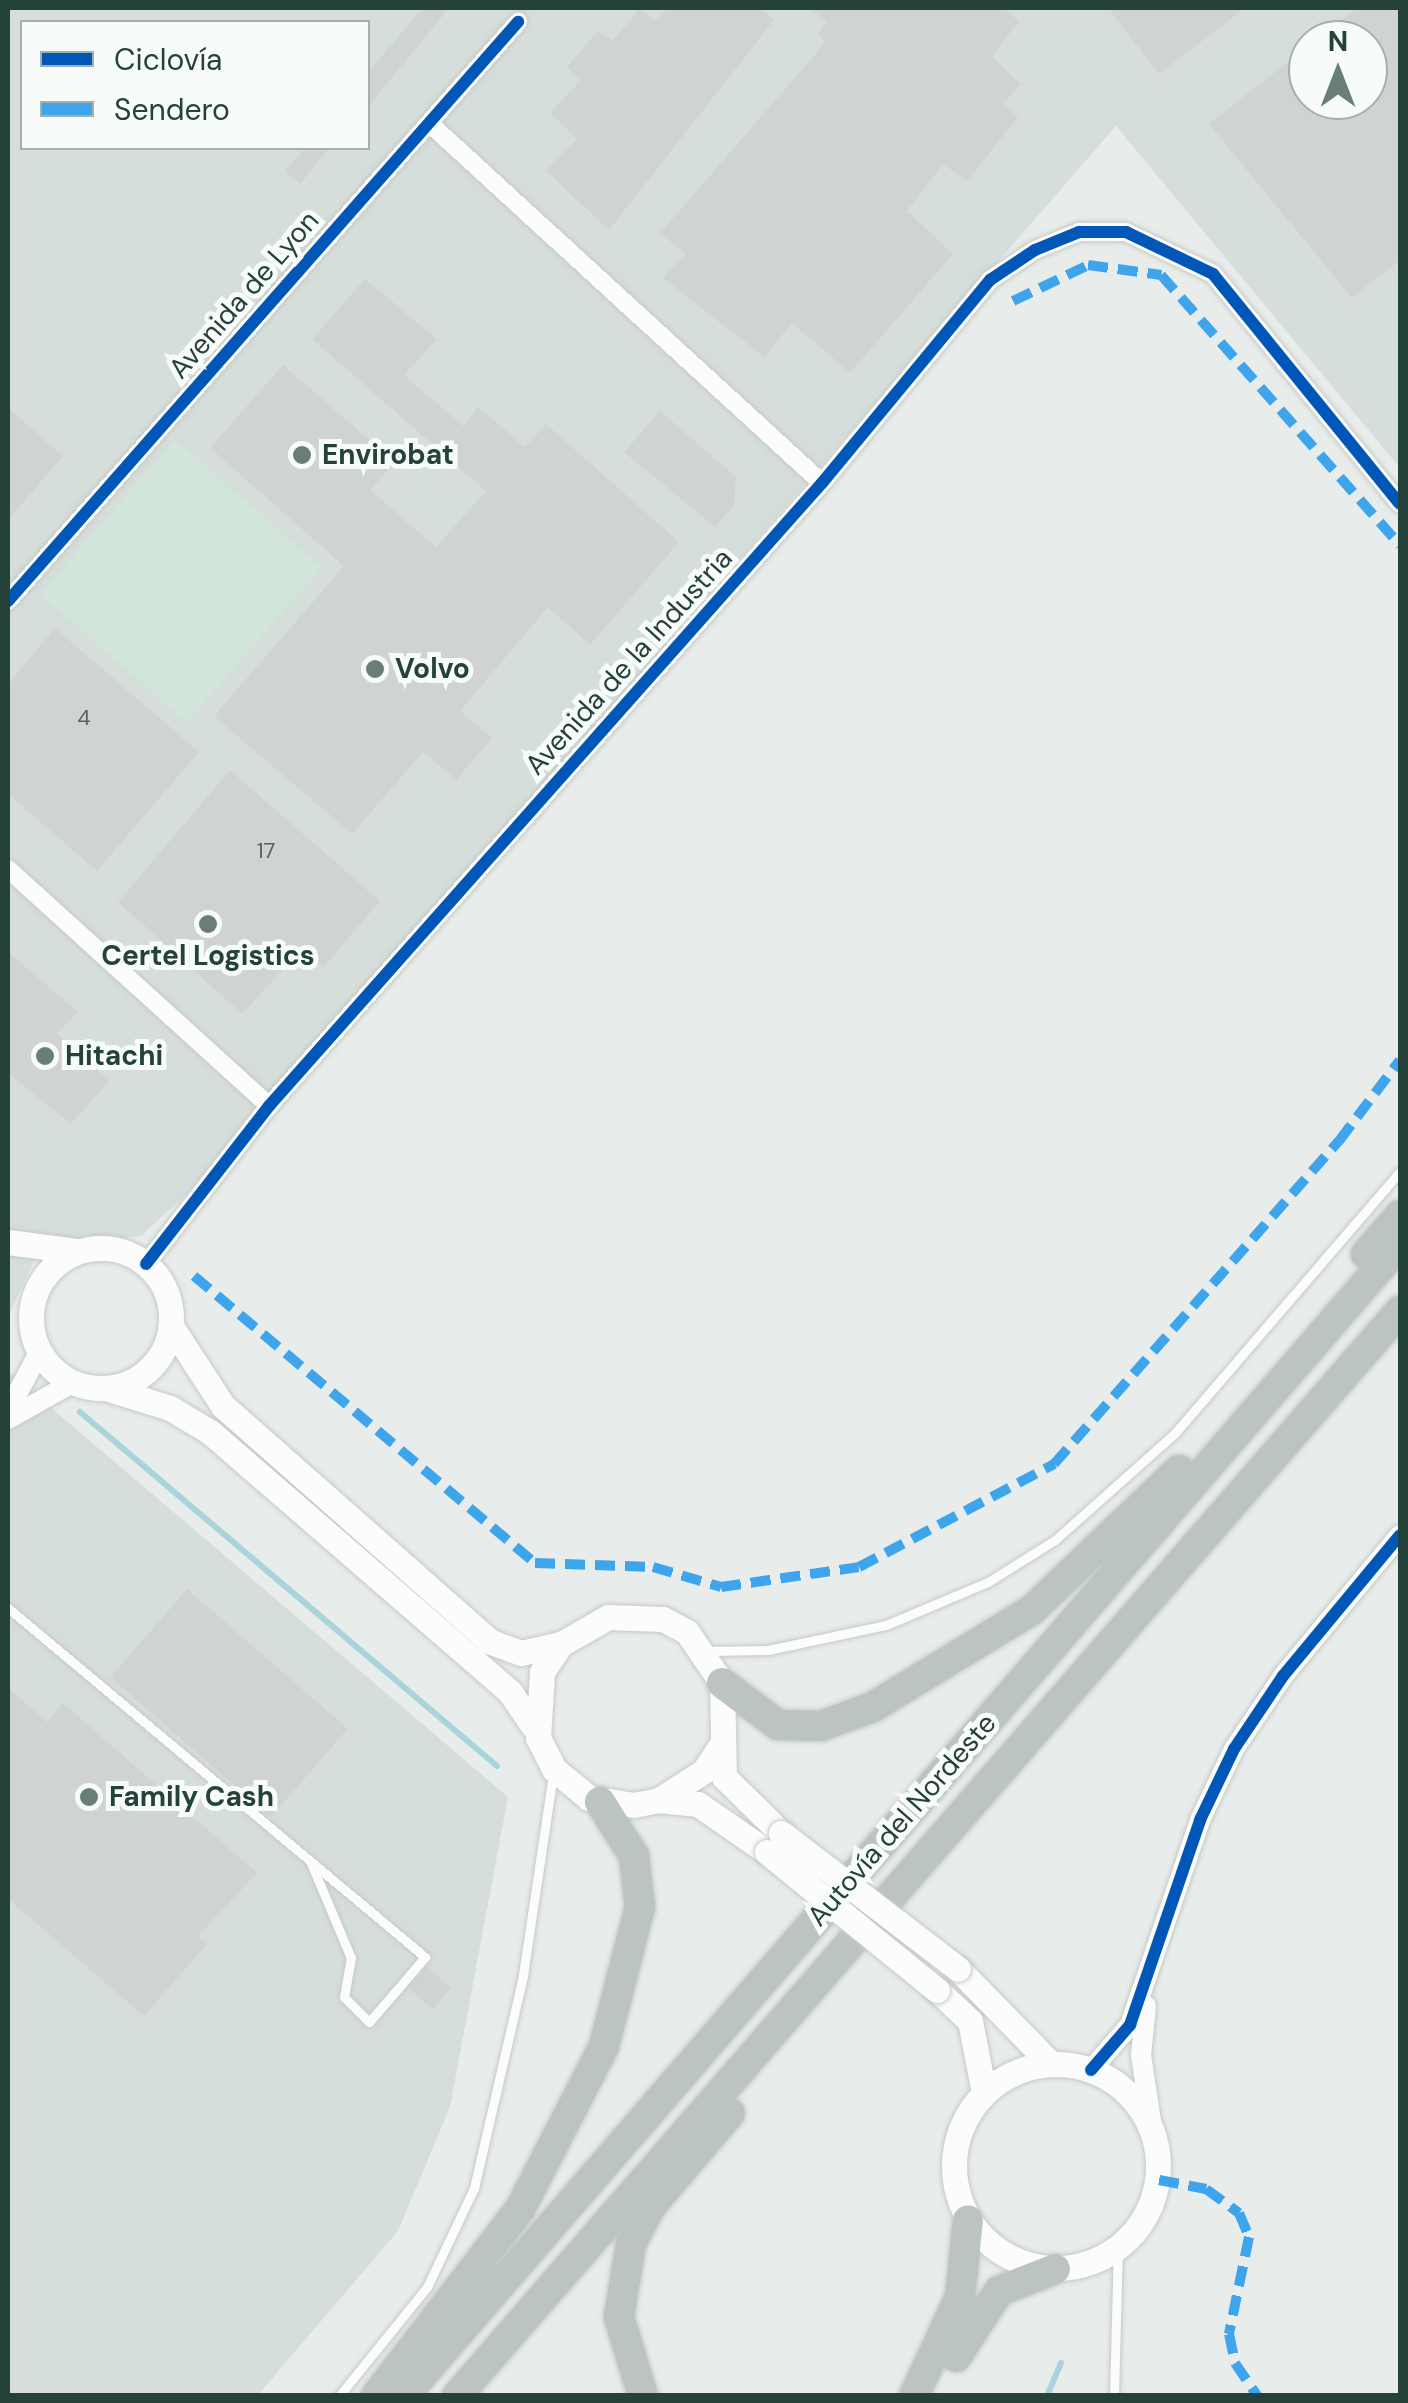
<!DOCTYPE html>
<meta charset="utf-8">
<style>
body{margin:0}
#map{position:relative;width:1408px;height:2403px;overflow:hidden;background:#e8edeb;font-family:"DM Sans",sans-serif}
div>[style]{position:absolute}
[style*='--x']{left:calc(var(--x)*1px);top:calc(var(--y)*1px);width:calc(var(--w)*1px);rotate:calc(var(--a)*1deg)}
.built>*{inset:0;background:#d6dedb}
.green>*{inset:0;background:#d1e6d8;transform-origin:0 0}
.stream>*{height:6px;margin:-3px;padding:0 3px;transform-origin:3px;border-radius:3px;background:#a9d4db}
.building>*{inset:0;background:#cfd4d2;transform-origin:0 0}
.roads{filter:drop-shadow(0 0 2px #c5cac8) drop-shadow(0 0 2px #c5cac8)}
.service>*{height:9px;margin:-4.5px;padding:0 4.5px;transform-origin:4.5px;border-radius:4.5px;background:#fcfcfc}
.minor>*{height:18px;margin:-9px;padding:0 9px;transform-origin:9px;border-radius:9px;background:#fcfcfc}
.tertiary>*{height:20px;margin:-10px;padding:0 10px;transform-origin:10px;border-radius:10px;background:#fcfcfc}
.secondary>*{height:25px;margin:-12.5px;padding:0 12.5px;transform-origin:12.5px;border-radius:12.5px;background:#fcfcfc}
.secondary>.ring{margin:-12.5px;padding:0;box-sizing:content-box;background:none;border:25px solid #fcfcfc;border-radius:50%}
.motorway>*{height:30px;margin:-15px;padding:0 15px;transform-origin:15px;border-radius:15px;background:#bcc4c2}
.bridges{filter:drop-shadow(0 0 2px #c3cbc8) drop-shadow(0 0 2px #c3cbc8)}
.secondary-bridge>*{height:25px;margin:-12.5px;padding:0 12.5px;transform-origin:12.5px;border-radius:12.5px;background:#fcfcfc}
.quiet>*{height:10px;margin-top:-5px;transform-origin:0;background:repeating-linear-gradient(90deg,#3ea4ec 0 20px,transparent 0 30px)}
.cycleway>*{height:12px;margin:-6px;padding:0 6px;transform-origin:6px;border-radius:6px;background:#0057b8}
.dots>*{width:28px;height:28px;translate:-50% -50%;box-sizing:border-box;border:5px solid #f7fbf9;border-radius:50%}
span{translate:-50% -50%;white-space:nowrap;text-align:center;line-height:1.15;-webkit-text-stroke:10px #f7fbf9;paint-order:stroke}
.number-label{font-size:22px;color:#506761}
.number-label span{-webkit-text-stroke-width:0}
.street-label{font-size:28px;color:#24423a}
.poi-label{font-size:28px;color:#24423a;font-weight:700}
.left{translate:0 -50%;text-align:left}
.frame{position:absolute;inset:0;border:10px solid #24423a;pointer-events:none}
.legend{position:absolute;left:20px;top:20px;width:350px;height:130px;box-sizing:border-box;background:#f7fbf9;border:2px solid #a3b1ad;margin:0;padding:12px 18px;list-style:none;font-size:30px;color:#24423a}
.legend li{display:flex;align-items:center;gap:20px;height:50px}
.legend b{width:50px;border:2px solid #a3b1ad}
.north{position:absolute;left:1288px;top:20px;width:100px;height:100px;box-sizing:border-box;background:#f7fbf9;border:2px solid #a3b1ad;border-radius:50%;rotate:0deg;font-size:28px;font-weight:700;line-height:40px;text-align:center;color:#24423a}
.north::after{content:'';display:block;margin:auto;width:35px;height:45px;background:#697e78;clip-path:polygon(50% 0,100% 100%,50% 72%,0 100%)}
</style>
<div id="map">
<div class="built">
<i style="clip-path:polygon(evenodd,8px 8px,1400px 8px,1400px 468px,1116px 126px,193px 1188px,141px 1236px,38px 1251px,8px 1318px,8px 8px,22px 22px,368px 22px,368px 148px,22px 148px,22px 22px,8px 8px,1308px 40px,1368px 40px,1368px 100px,1308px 100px,1308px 40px)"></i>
<i style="clip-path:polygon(8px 1371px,508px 1797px,450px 2107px,398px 2231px,258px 2395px,8px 2395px)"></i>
</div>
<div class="green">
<i style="left:175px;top:440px;width:194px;height:205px;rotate:41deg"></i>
</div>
<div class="stream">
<i style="--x:80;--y:1412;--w:547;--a:40.33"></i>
<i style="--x:1047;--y:2396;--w:36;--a:-67"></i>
</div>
<div class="building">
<i style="clip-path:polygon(423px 8px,449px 8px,368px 107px,368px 72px)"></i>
<i style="clip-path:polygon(640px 8px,654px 21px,667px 8px,760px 8px,774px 20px,609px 230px,546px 171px,577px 139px,550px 113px,581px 80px,567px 67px,598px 31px,613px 41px)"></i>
<i style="clip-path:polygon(808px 8px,1004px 8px,1019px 21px,992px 57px,1021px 84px,1003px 104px,1018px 117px,967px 181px,943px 164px,907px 211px,953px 254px,850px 373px,792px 323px,764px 357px,663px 278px,686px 254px,660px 233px,825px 43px,818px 34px,827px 21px)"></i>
<i style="clip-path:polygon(1108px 8px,1245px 8px,1159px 74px)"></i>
<i style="clip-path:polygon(1357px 8px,1400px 8px,1400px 260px,1352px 298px,1209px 124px,1308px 46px,1308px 100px,1368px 100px,1368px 40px,1316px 40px)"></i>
<i style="clip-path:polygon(305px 148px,329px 148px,300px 184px,285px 171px)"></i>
<i style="clip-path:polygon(365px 279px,437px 339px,404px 375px,463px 426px,478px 407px,525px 447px,546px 424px,679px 542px,590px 645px,548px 607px,460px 711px,492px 738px,456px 780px,423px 752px,352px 834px,214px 716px,344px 566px,210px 448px,283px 365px,395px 462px,370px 490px,436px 547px,486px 491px,312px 339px)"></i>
<i style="clip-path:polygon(8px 408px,63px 456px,8px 520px)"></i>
<i style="clip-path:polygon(660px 411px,736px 477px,734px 505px,715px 527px,624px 452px)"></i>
<i style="clip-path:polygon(55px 628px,199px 752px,97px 871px,8px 794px,8px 684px)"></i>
<i style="clip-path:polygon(230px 770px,380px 901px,323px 968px,302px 949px,242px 1014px,118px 902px)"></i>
<i style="clip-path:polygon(8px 952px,78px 1012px,57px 1033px,109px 1081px,71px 1124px,8px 1073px)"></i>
<i style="left:187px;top:1589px;width:213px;height:117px;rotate:41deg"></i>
<i style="clip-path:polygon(8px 1688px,47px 1722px,63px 1703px,257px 1873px,198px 1936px,207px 1944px,144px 2016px,8px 1899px)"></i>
<i style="left:427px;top:1967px;width:32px;height:28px;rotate:41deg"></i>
</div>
<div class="roads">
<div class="service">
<i style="--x:8;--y:1608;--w:544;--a:39.93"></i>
<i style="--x:425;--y:1957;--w:86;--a:130.7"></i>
<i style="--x:369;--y:2022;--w:35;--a:-135"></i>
<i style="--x:344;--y:1997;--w:40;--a:-80"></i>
<i style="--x:351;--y:1958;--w:101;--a:-112.8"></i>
<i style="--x:707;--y:1651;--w:61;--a:-0.9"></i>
<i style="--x:768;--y:1650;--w:121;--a:-12"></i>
<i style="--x:886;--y:1625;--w:111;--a:-22.9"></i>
<i style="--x:988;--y:1582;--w:79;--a:-32.1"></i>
<i style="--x:1055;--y:1540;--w:161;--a:-41.7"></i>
<i style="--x:1175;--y:1433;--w:345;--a:-49.3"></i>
<i style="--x:339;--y:2396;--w:140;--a:-51.1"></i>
<i style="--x:427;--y:2287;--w:110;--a:-64.6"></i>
<i style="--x:474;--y:2188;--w:219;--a:-77"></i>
<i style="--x:523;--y:1975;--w:203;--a:-81.5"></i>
<i style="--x:1114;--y:2396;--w:149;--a:-88.5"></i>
</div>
<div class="minor">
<i style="--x:429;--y:123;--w:533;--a:42.49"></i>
<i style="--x:8;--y:601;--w:772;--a:-48.63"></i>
<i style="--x:8;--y:869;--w:353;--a:42.2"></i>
<i style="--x:146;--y:1264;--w:200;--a:-52.1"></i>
<i style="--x:269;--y:1106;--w:833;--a:-48.41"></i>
<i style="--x:822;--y:483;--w:264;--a:-50.4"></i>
<i style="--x:990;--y:280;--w:54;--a:-33.7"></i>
<i style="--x:1035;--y:250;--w:48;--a:-22.2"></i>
<i style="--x:1079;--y:232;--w:47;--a:0"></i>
<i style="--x:1126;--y:232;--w:97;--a:25.8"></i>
<i style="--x:1213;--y:274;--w:296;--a:50.9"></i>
</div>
<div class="tertiary">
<i style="--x:8;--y:1411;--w:66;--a:-61.9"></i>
<i style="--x:8;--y:1419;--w:73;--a:-29.4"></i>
<i style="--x:1146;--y:2006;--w:49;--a:95.8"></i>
<i style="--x:1141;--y:2055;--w:74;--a:81.4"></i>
<i style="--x:1091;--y:2070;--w:60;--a:-49.1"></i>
<i style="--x:1130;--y:2025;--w:217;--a:-71.1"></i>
<i style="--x:1200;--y:1820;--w:79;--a:-64.4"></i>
<i style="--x:1234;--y:1749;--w:88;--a:-56.1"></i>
<i style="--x:1283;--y:1676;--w:183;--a:-50.3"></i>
</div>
<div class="secondary">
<i style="--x:8;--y:1242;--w:69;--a:7.5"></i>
<i class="ring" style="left:31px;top:1248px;width:115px;height:115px"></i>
<i style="--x:171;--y:1326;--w:95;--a:57"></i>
<i style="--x:223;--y:1406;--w:357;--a:41.4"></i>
<i style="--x:491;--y:1642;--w:32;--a:20"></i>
<i style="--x:521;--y:1653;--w:41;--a:-12.7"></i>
<i style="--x:109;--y:1389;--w:64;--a:17.3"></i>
<i style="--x:170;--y:1408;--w:47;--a:31"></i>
<i style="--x:210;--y:1432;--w:397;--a:40.9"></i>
<i style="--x:510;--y:1692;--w:41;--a:55.9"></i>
<i style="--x:719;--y:1748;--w:27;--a:123"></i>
<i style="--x:704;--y:1771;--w:54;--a:147.2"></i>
<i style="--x:659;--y:1800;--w:25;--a:169"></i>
<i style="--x:634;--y:1805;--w:46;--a:-171.2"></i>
<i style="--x:589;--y:1798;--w:45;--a:-140.4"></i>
<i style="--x:554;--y:1769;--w:35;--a:-117"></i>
<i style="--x:538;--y:1738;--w:66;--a:-86.5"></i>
<i style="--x:542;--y:1672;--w:34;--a:-56"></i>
<i style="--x:561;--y:1644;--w:54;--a:-29.9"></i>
<i style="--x:608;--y:1617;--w:55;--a:2.1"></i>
<i style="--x:663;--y:1619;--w:27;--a:28"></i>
<i style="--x:687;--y:1632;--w:62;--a:55.5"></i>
<i style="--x:722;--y:1683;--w:94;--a:88.8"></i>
<i style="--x:724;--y:1777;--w:80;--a:44.5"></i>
<i style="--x:659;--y:1800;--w:39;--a:6"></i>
<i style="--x:698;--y:1804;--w:84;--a:34.8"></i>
<i style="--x:958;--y:1969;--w:133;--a:45.6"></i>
<i style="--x:937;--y:1990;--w:45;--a:43.2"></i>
<i style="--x:970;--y:2021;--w:73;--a:79"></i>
<i class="ring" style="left:954px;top:2064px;width:179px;height:179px"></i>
</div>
<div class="motorway">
<i style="--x:1366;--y:1254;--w:52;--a:-48.9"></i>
<i style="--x:722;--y:1683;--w:70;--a:36.9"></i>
<i style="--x:778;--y:1725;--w:43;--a:1.3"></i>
<i style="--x:821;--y:1726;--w:55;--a:-20.1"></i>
<i style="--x:873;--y:1707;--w:186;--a:-31.4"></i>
<i style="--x:1032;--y:1610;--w:203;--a:-43.6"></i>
<i style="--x:956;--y:2357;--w:79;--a:-56.9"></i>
<i style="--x:999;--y:2291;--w:60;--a:-21.4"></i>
<i style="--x:376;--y:2396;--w:236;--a:-52.4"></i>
<i style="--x:520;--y:2209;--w:183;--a:-62.7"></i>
<i style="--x:604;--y:2046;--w:144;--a:-75.5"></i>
<i style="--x:640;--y:1907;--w:51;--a:-96.7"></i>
<i style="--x:634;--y:1856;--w:64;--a:-122.2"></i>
<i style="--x:404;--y:2396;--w:1523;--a:-49.15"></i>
<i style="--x:457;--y:2396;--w:1438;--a:-49.01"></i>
<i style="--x:643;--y:2396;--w:83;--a:-106.9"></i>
<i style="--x:619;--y:2317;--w:74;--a:-80.7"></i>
<i style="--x:631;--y:2244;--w:42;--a:-62.8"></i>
<i style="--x:650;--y:2207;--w:123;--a:-49.6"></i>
<i style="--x:914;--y:2396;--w:109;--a:-65.1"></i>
<i style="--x:960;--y:2297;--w:77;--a:-84.1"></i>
</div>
</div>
<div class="bridges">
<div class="secondary-bridge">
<i style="--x:781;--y:1833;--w:223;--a:37.5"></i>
<i style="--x:767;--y:1852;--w:219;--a:39.1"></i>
</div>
</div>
<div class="quiet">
<i style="--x:1013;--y:301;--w:83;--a:-25.6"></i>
<i style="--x:1088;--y:265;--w:74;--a:7.8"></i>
<i style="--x:1161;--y:275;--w:361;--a:48.5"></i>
<i style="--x:194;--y:1276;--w:446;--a:40.1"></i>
<i style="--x:535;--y:1563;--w:118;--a:1.9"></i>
<i style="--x:653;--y:1567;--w:71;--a:16.4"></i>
<i style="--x:721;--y:1587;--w:139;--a:-8.2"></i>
<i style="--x:859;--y:1567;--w:221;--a:-27.8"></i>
<i style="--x:1054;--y:1464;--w:431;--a:-48.6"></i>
<i style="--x:1339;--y:1141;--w:101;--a:-53"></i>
<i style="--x:1159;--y:2180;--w:48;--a:10.8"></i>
<i style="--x:1206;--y:2189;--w:41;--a:36"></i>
<i style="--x:1239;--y:2213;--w:26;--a:67"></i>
<i style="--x:1249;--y:2237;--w:99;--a:101.7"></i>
<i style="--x:1229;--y:2334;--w:30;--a:78"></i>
<i style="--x:1235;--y:2363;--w:40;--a:56"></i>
</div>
<div class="cycleway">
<i style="--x:8;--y:601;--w:772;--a:-48.63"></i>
<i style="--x:146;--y:1264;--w:200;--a:-52.1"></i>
<i style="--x:269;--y:1106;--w:833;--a:-48.41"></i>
<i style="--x:822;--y:483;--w:264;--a:-50.4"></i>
<i style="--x:990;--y:280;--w:54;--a:-33.7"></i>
<i style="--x:1035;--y:250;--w:48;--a:-22.2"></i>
<i style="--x:1079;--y:232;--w:47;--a:0"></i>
<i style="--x:1126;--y:232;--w:97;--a:25.8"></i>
<i style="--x:1213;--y:274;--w:296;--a:50.9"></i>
<i style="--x:1091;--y:2070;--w:60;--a:-49.1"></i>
<i style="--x:1130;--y:2025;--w:217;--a:-71.1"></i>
<i style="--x:1200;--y:1820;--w:79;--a:-64.4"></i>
<i style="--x:1234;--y:1749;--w:88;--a:-56.1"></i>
<i style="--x:1283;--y:1676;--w:183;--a:-50.3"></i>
</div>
<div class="dots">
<i style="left:302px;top:455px;background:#697e78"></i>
<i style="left:375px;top:669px;background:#697e78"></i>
<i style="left:208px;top:924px;background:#697e78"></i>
<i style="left:45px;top:1056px;background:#697e78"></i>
<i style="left:89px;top:1797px;background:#697e78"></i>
</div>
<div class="number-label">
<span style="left:84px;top:718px">4</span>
<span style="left:266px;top:851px">17</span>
</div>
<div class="street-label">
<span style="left:244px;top:295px;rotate:-49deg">Avenida de Lyon</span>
<span style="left:629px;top:662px;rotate:-48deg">Avenida de la Industria</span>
<span style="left:902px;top:1820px;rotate:-49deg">Autovía del Nordeste</span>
</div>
<div class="poi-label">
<span class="left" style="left:322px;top:455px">Envirobat</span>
<span class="left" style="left:395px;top:669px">Volvo</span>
<span style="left:208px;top:956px">Certel Logistics</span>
<span class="left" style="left:65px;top:1056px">Hitachi</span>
<span class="left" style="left:109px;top:1797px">Family Cash</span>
</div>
<div class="frame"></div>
<ul class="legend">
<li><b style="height:12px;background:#0057b8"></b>Ciclovía</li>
<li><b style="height:12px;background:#3ea4ec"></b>Sendero</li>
</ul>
<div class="north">N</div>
</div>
